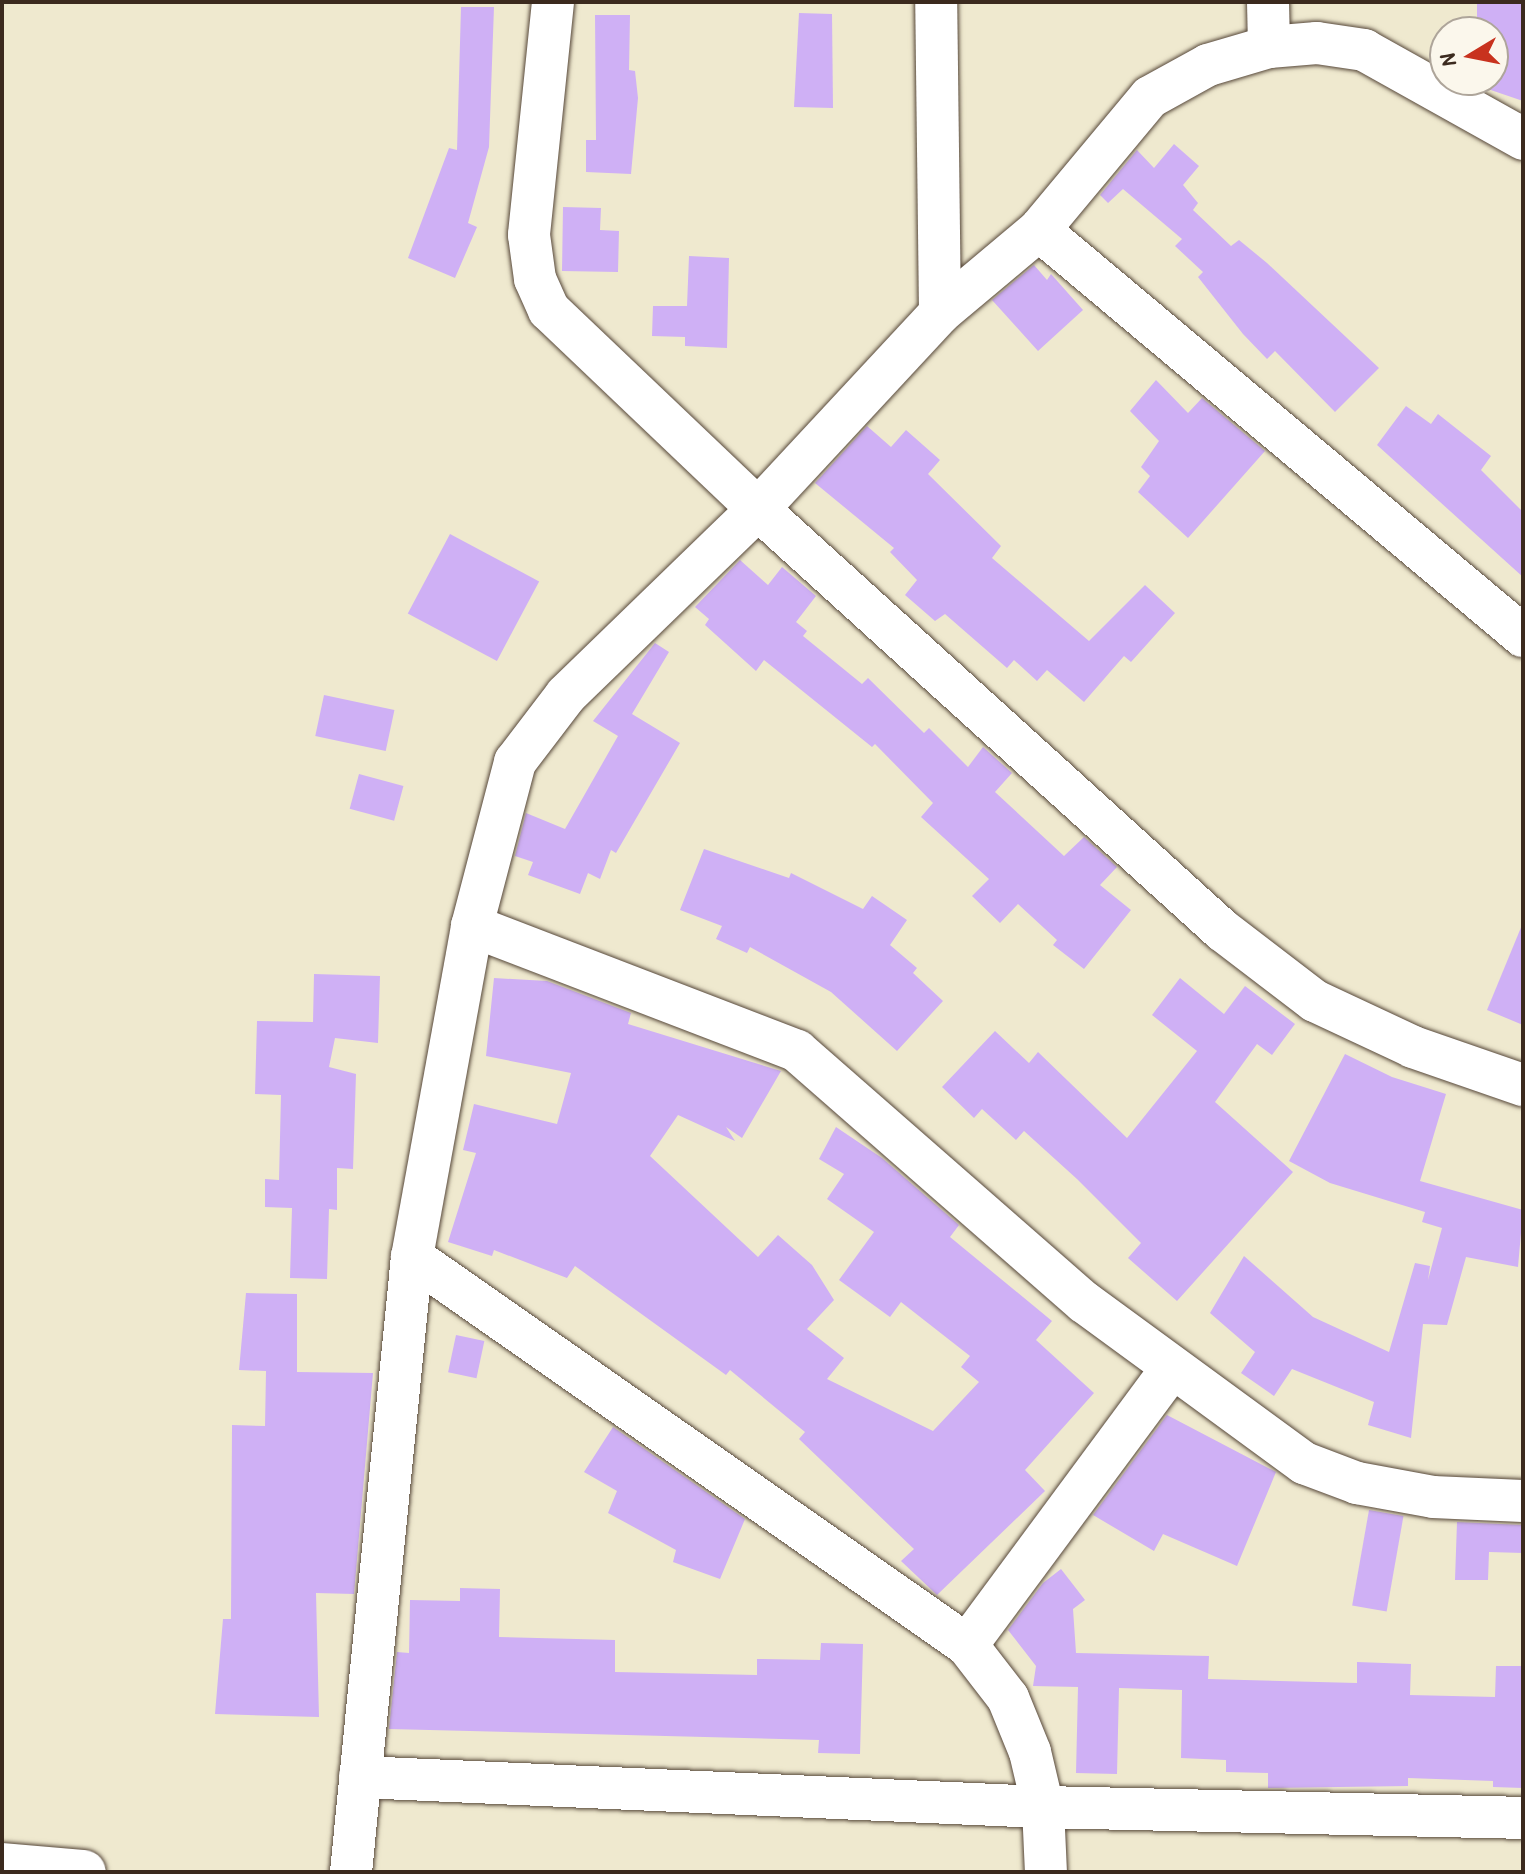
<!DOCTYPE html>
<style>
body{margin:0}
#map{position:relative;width:1525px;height:1874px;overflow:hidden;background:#efe9cf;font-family:"Patrick Hand",sans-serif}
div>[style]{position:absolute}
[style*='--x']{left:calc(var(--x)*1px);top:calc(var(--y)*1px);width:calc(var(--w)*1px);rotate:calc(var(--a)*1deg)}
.building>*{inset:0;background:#cfb0f5;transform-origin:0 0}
.roads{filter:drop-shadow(0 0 2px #564739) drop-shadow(0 0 2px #564739)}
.minor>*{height:42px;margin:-21px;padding:0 21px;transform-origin:21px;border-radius:21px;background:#fff}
.tertiary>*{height:44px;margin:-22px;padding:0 22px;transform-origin:22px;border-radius:22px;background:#fff}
span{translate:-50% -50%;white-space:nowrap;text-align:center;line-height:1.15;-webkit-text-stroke:8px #fbf7ec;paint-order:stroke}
.frame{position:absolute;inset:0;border:4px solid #3b2a1e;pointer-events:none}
.north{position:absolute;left:1429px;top:16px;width:80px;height:80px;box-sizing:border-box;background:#fbf7ec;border:2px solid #aea59a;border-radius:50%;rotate:260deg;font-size:22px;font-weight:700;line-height:32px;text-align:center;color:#3b2a1e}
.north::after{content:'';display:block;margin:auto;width:28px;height:36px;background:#c8321e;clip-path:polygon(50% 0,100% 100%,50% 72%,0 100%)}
</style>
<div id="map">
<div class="building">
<i style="clip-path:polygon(1477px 2px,1522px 2px,1523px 101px,1476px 85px,1476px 80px,1493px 80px,1493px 32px,1477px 32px)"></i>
<i style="clip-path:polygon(461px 7px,494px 7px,489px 147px,468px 223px,477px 227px,455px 278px,408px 258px,449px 148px,457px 150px)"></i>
<i style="clip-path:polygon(799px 13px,832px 14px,833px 108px,794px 107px)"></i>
<i style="clip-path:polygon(595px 15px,630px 15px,629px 70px,635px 71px,638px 98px,631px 174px,586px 172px,586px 140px,596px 140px)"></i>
<i style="clip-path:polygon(1174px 144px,1199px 166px,1183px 185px,1198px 203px,1193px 210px,1231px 246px,1239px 240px,1267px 263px,1379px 368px,1335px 412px,1275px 351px,1267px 359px,1243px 334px,1198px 277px,1203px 272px,1175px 246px,1182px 239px,1123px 189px,1108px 203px,1100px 195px,1137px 150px,1154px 168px)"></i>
<i style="clip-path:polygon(563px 207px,601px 208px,600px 230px,619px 231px,618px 272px,562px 271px)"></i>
<i style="clip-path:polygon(689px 256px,729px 258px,727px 348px,685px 346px,685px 337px,652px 336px,653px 306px,687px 306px)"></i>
<i style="clip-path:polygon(1034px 265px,1047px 280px,1051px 274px,1083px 310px,1038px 351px,992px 300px)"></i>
<i style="clip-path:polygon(1156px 380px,1188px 413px,1202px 398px,1265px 451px,1188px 538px,1138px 492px,1150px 476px,1141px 467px,1159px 441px,1130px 411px)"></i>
<i style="clip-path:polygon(1406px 406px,1431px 424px,1438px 414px,1491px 456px,1481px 470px,1523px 512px,1523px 577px,1377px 445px)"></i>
<i style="clip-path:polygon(867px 426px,891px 447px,906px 430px,940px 460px,928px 474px,1001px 546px,992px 558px,1089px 641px,1145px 585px,1175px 613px,1131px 662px,1124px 656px,1084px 702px,1047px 670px,1037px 681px,1014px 660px,1007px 668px,945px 614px,935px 621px,905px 595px,917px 580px,890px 552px,894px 548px,815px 483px)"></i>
<i style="left:450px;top:534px;width:101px;height:90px;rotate:28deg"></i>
<i style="clip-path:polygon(740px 560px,768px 585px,782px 567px,816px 596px,796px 622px,807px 631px,803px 636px,862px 684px,868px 678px,924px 733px,929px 728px,968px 767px,983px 747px,1012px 773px,995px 792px,1064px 856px,1084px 837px,1117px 867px,1100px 885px,1131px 910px,1084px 969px,1053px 945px,1057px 940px,1018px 904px,1000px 923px,972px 896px,989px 879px,921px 817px,933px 803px,875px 744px,872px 747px,764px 660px,756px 671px,705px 625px,709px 619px,695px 607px)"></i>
<i style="clip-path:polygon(655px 643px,669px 652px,632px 714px,680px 743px,616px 853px,611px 850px,600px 879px,588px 873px,580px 894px,528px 875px,533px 862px,515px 856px,526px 813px,565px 829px,618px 736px,593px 721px)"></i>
<i style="left:324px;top:695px;width:72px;height:42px;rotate:12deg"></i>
<i style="left:359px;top:774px;width:46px;height:36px;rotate:15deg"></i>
<i style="clip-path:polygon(704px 849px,789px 878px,791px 873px,863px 909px,872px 896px,907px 920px,890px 945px,917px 968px,913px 973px,943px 1001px,897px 1051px,831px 992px,750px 947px,747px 953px,716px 939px,722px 926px,680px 910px)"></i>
<i style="clip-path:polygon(1522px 925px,1523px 925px,1523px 1025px,1487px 1010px)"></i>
<i style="clip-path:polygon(314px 974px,380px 976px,378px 1043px,335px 1038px,329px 1067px,356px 1074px,353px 1169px,337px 1168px,337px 1210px,329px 1209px,327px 1279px,290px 1278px,292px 1208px,265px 1207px,265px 1179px,279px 1180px,281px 1095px,255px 1094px,257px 1021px,313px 1022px)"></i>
<i style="clip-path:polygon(494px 978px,547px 981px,631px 1013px,628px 1024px,781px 1071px,742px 1138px,726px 1127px,735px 1141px,678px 1115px,650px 1156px,758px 1257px,778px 1235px,812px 1265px,834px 1300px,807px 1329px,844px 1358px,827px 1379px,933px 1431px,979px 1382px,961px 1367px,970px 1356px,901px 1302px,890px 1317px,839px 1280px,874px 1232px,827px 1199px,844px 1174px,819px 1159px,836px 1127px,882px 1158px,959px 1225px,950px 1237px,1052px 1321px,1036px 1340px,1094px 1393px,1025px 1470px,1045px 1491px,937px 1595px,901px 1561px,914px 1549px,799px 1439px,805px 1432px,730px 1370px,726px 1375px,575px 1266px,567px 1278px,494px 1250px,492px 1256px,448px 1242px,476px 1153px,463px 1150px,474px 1104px,557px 1124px,571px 1073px,486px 1056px)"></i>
<i style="clip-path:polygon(1180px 978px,1224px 1014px,1245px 986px,1295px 1024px,1272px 1055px,1257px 1044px,1215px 1102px,1293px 1172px,1177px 1301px,1128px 1258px,1141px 1243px,1077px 1179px,1024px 1131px,1016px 1140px,982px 1109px,974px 1118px,942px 1087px,995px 1031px,1029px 1063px,1038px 1052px,1127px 1138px,1197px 1051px,1152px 1015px)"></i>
<i style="clip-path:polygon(1345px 1054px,1392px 1077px,1446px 1094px,1420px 1181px,1523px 1210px,1518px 1267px,1466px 1257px,1447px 1325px,1423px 1324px,1411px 1438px,1368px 1425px,1374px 1402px,1292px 1369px,1274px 1396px,1241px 1373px,1255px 1352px,1210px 1313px,1244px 1256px,1313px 1317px,1389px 1352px,1415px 1263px,1430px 1266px,1428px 1280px,1442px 1228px,1422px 1222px,1425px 1212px,1330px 1183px,1289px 1161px)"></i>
<i style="clip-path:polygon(246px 1293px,297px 1294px,297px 1372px,373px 1373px,354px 1594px,316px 1593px,319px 1717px,215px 1714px,223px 1619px,231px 1619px,232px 1425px,265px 1426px,266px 1371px,239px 1370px)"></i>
<i style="left:456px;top:1335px;width:29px;height:38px;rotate:12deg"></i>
<i style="clip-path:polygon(1167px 1415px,1276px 1472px,1237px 1566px,1163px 1534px,1154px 1551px,1093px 1515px)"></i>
<i style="clip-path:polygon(613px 1427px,745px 1519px,720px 1579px,673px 1562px,676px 1550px,608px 1513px,617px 1491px,584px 1472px)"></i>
<i style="left:1369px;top:1510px;width:35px;height:97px;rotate:10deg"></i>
<i style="clip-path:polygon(1457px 1522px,1523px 1525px,1523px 1553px,1489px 1552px,1488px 1580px,1455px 1580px)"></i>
<i style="clip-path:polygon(1061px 1569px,1085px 1600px,1073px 1609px,1076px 1653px,1209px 1656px,1208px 1679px,1357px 1683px,1357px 1662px,1411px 1664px,1410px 1695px,1495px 1697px,1496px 1666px,1523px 1666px,1523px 1788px,1493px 1787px,1493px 1781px,1408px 1778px,1408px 1786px,1268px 1788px,1268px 1773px,1226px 1772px,1226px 1760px,1181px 1758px,1182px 1690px,1119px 1688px,1117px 1774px,1076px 1773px,1078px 1687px,1033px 1686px,1036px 1666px,1008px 1630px,1043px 1583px)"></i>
<i style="clip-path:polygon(460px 1588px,500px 1589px,499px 1637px,615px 1640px,615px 1672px,757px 1675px,757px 1659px,820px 1660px,821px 1643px,863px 1644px,860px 1754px,818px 1753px,819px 1740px,389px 1729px,397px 1652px,409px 1653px,410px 1600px,460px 1601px)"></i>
</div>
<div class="roads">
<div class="minor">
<i style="--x:553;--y:2;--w:234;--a:95.9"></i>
<i style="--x:529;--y:235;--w:44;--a:82.2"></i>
<i style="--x:535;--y:279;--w:34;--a:66"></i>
<i style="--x:549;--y:310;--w:289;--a:43.6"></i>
<i style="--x:758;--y:509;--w:627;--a:42.22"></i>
<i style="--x:1222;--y:930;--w:117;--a:37.4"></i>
<i style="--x:1315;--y:1001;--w:108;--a:25.1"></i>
<i style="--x:1413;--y:1047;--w:116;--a:19.1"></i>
<i style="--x:1268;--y:2;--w:45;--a:88.7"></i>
<i style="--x:1039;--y:230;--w:632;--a:39.99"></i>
<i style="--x:940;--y:313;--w:129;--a:-40"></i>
<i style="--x:1039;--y:230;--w:173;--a:-50.2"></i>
<i style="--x:1150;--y:97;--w:66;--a:-28.9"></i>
<i style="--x:1208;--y:65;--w:64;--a:-16.4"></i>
<i style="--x:1269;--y:47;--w:48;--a:-4.8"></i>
<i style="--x:1317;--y:43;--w:48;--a:8.5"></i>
<i style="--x:1364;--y:50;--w:182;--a:29.2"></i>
<i style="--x:472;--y:926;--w:348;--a:21"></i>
<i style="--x:797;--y:1051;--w:381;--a:41.2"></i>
<i style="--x:1084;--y:1302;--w:273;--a:36.2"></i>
<i style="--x:1304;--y:1463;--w:57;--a:20.7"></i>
<i style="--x:1357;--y:1483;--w:77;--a:10.4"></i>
<i style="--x:1433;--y:1497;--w:90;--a:2.5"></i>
<i style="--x:412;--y:1257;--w:677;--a:34.96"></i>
<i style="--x:967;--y:1645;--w:67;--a:52.3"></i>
<i style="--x:1008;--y:1698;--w:58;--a:67.8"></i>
<i style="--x:1030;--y:1752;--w:57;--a:76.7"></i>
<i style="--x:1043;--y:1807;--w:65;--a:87.4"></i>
<i style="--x:967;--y:1645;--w:345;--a:-53.5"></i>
<i style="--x:360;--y:1777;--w:684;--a:2.52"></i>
<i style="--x:1043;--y:1807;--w:480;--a:1.3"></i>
<i style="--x:351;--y:1872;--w:618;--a:-84.34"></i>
<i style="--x:412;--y:1257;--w:336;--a:-79.7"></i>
<i style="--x:472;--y:926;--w:170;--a:-75.3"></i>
<i style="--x:515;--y:762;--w:84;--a:-52.7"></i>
<i style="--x:566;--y:695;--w:267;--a:-44.1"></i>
<i style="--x:758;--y:509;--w:267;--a:-47.1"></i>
<i style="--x:940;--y:313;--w:311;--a:-90.7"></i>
</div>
<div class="tertiary">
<i style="--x:2;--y:1865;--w:82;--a:4.9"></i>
</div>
</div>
<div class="frame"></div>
<div class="north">N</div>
</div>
